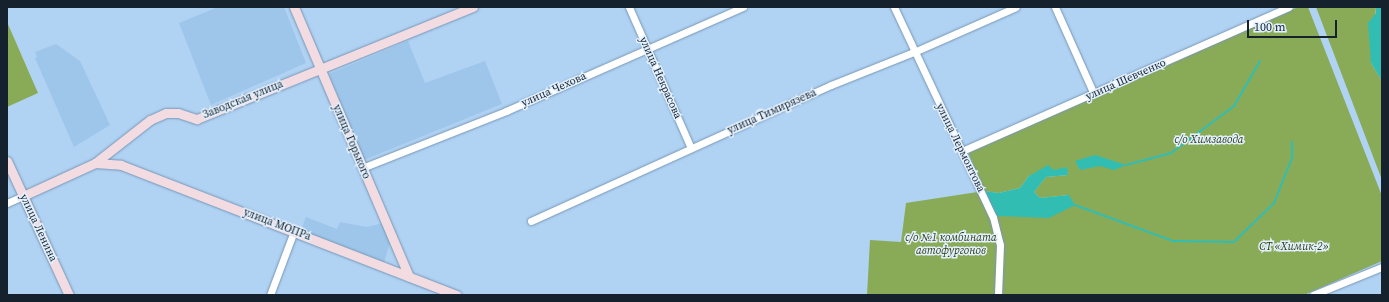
<!DOCTYPE html>
<meta charset="utf-8">
<style>
body{margin:0}
#map{position:relative;width:1389px;height:302px;overflow:hidden;background:#b0d2f3;font-family:"Source Serif 4",serif}
div>[style]{position:absolute}
[style*='--x']{left:calc(var(--x)*1px);top:calc(var(--y)*1px);width:calc(var(--w)*1px);rotate:calc(var(--a)*1deg)}
.built>*{inset:0;background:#9ec6eb}
.green>*{inset:0;background:#89ab58}
.water>*{inset:0;background:#32bdb3}
.stream>*{height:2px;margin:-1px;padding:0 1px;transform-origin:1px;border-radius:1px;background:#32bdb3}
.roads{filter:drop-shadow(0 0 1px #7797b6) drop-shadow(0 0 1px #7797b6)}
.street>*{height:7px;margin:-3.5px;padding:0 3.5px;transform-origin:3.5px;border-radius:3.5px;background:#fff}
.secondary>*{height:9px;margin:-4.5px;padding:0 4.5px;transform-origin:4.5px;border-radius:4.5px;background:#f3dce1}
span{translate:-50% -50%;white-space:nowrap;text-align:center;line-height:1.15;-webkit-text-stroke:3px #e3f0fe;paint-order:stroke}
.street-label{font-size:11px;color:#15222e}
.park-label{font-size:11px;color:#2b3b10;font-style:italic}
.frame{position:absolute;inset:0;border:8px solid #15222e;pointer-events:none}
.scale{position:absolute;left:1247px;top:20px;width:90px;height:18px;box-sizing:border-box;border:2px solid #15222e;border-top:0;padding-left:5px;font-size:12px;line-height:14px;white-space:nowrap;color:#15222e;-webkit-text-stroke:3px #e3f0fe;paint-order:stroke}
</style>
<div id="map">
<div class="built">
<i style="clip-path:polygon(218px 7px,284px 7px,306px 63px,211px 105px,179px 23px)"></i>
<i style="clip-path:polygon(408px 41px,425px 83px,485px 61px,502px 104px,364px 160px,329px 74px)"></i>
<i style="clip-path:polygon(56px 44px,80px 61px,110px 125px,74px 147px,35px 58px,37px 57px,35px 52px)"></i>
<i style="clip-path:polygon(306px 217px,337px 229px,340px 222px,367px 227px,383px 223px,390px 242px,384px 263px,301px 230px)"></i>
</div>
<div class="green">
<i style="clip-path:polygon(evenodd,1298px 7px,1308px 7px,1382px 196px,1382px 261px,1304px 295px,867px 295px,870px 240px,901px 242px,906px 203px,984px 191px,968px 152px,1298px 7px,1066px 168px,1068px 175px,1046px 177px,1034px 192px,1040px 198px,1069px 195px,995px 216px,984px 191px,999px 193px,1020px 188px,1029px 176px,1066px 168px)"></i>
<i style="clip-path:polygon(1316px 7px,1376px 7px,1371px 63px,1382px 81px,1382px 180px)"></i>
<i style="clip-path:polygon(7px 22px,38px 93px,7px 107px)"></i>
</div>
<div class="water">
<i style="clip-path:polygon(1376px 7px,1382px 7px,1382px 81px,1371px 63px,1368px 23px,1376px 13px)"></i>
<i style="clip-path:polygon(1095px 155px,1126px 165px,1114px 170px,1100px 166px,1080px 170px,1075px 161px)"></i>
<i style="clip-path:polygon(1048px 165px,1054px 170px,1067px 167px,1068px 175px,1046px 177px,1034px 192px,1040px 198px,1069px 195px,1075px 205px,1049px 218px,995px 216px,984px 191px,999px 193px,1020px 188px,1029px 176px)"></i>
</div>
<div class="stream">
<i style="--x:1126;--y:165;--w:47;--a:-14.9"></i>
<i style="--x:1171;--y:153;--w:79;--a:-36.7"></i>
<i style="--x:1234;--y:106;--w:52;--a:-60"></i>
<i style="--x:1075;--y:205;--w:104;--a:20.2"></i>
<i style="--x:1173;--y:241;--w:61;--a:0.9"></i>
<i style="--x:1234;--y:242;--w:56;--a:-44.3"></i>
<i style="--x:1274;--y:203;--w:48;--a:-68.2"></i>
<i style="--x:1292;--y:158;--w:16;--a:-90"></i>
</div>
<div class="roads">
<div class="street">
<i style="--x:629;--y:7;--w:154;--a:66.3"></i>
<i style="--x:894;--y:7;--w:232;--a:64.8"></i>
<i style="--x:993;--y:217;--w:29;--a:76"></i>
<i style="--x:1000;--y:245;--w:50;--a:92.3"></i>
<i style="--x:1055;--y:7;--w:95;--a:65.9"></i>
<i style="--x:962;--y:151;--w:357;--a:-23.8"></i>
<i style="--x:362;--y:168;--w:155;--a:-21.6"></i>
<i style="--x:506;--y:111;--w:259;--a:-23.7"></i>
<i style="--x:7;--y:203;--w:17;--a:-24"></i>
<i style="--x:531;--y:221;--w:329;--a:-24.4"></i>
<i style="--x:831;--y:85;--w:89;--a:-21.7"></i>
<i style="--x:914;--y:52;--w:111;--a:-23.8"></i>
<i style="--x:270;--y:295;--w:68;--a:-69.4"></i>
<i style="--x:1313;--y:295;--w:74;--a:-22.1"></i>
</div>
<div class="secondary">
<i style="--x:294;--y:7;--w:293;--a:66.9"></i>
<i style="--x:7;--y:161;--w:148;--a:65.2"></i>
<i style="--x:95;--y:163;--w:26;--a:4"></i>
<i style="--x:121;--y:165;--w:360;--a:21.2"></i>
<i style="--x:23;--y:196;--w:79;--a:-24.6"></i>
<i style="--x:95;--y:163;--w:70;--a:-38"></i>
<i style="--x:150;--y:120;--w:17;--a:-24"></i>
<i style="--x:166;--y:113;--w:12;--a:0"></i>
<i style="--x:178;--y:113;--w:20;--a:18"></i>
<i style="--x:197;--y:119;--w:298;--a:-22.1"></i>
</div>
</div>
<div class="street-label">
<span style="left:660px;top:78px;rotate:66deg">улица Некрасова</span>
<span style="left:1126px;top:80px;rotate:-24deg">улица Шевченко</span>
<span style="left:554px;top:90px;rotate:-24deg">улица Чехова</span>
<span style="left:243px;top:100px;rotate:-22deg">Заводская улица</span>
<span style="left:772px;top:112px;rotate:-24deg">улица Тимирязева</span>
<span style="left:351px;top:142px;rotate:67deg">улица Горького</span>
<span style="left:960px;top:148px;rotate:64deg">улица Лермонтова</span>
<span style="left:277px;top:225px;rotate:21deg">улица МОПРа</span>
<span style="left:38px;top:228px;rotate:65deg">улица Ленина</span>
</div>
<div class="park-label">
<span style="left:1209px;top:140px">с/о Химзавода</span>
<span style="left:951px;top:245px">с/о №1 комбината<br>автофургонов</span>
<span style="left:1294px;top:247px">СТ «Химик-2»</span>
</div>
<div class="frame"></div>
<div class="scale">100 m</div>
</div>
